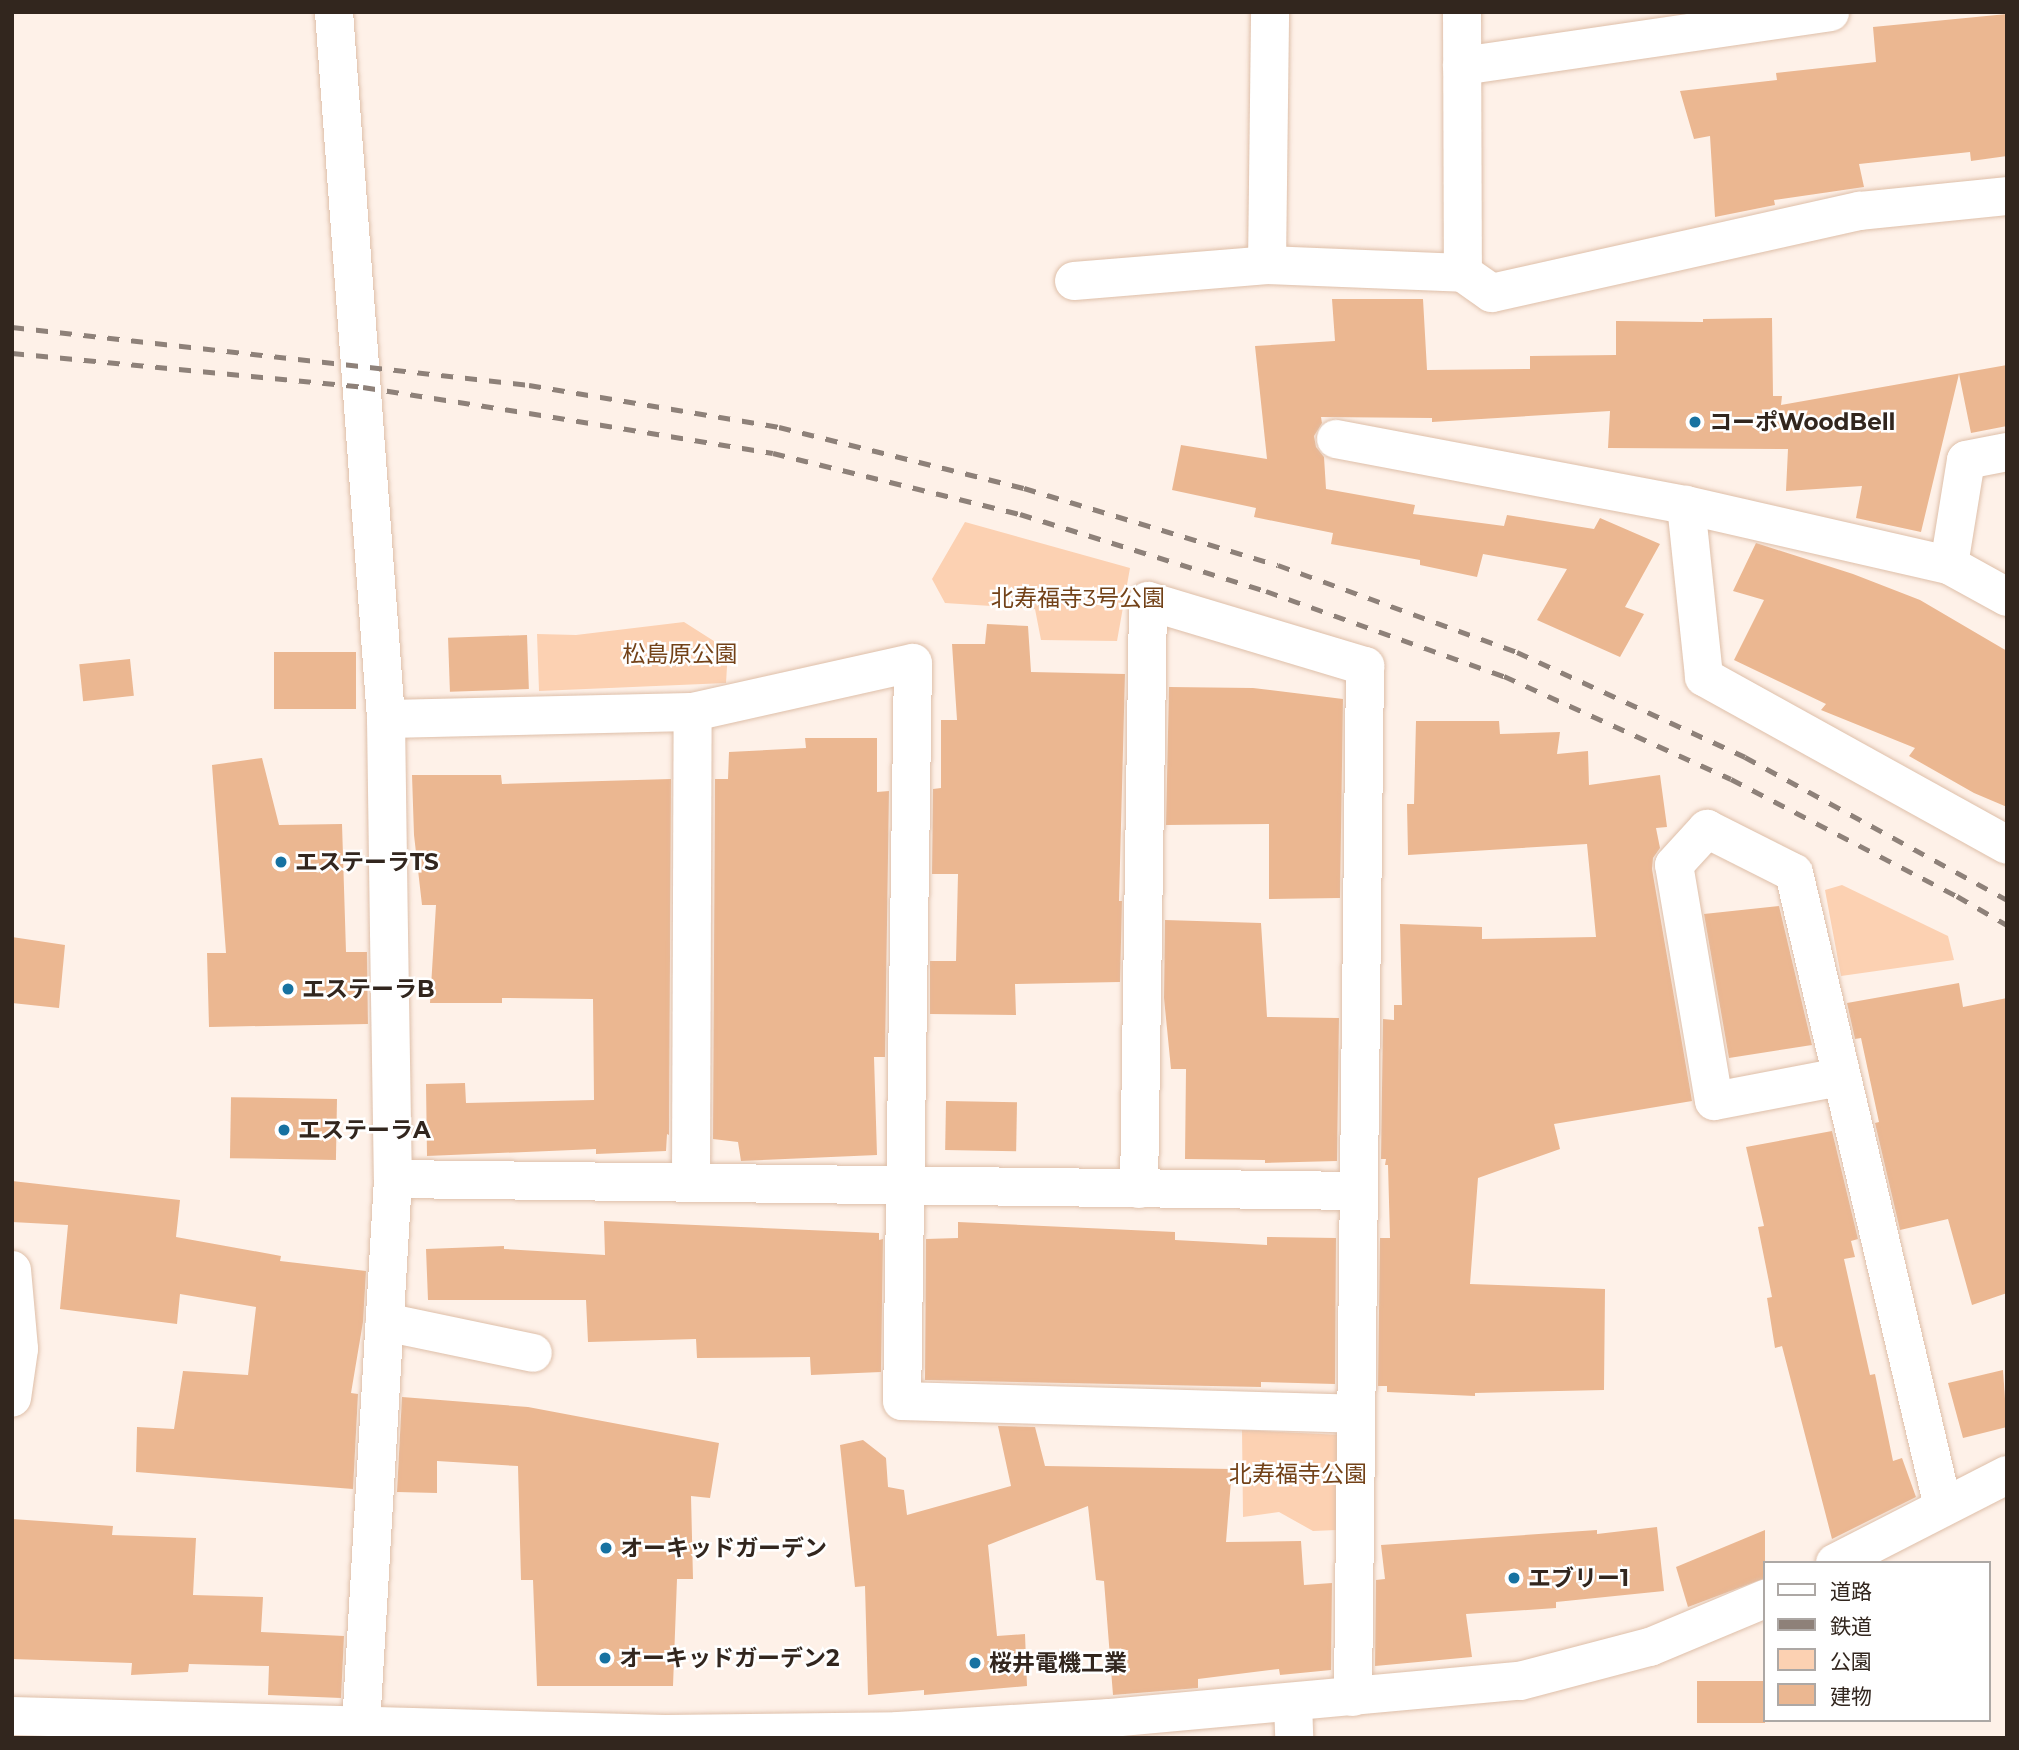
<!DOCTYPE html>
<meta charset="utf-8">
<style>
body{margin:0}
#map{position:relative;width:2019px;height:1750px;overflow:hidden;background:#fef1e8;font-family:Montserrat,"Noto Sans JP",sans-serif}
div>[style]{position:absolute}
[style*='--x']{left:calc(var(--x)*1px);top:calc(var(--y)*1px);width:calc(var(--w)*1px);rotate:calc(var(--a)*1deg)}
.green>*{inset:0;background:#fcd1b2}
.building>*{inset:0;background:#ebb791;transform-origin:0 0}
.roads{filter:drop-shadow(0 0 2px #debfa9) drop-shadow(0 0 2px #debfa9)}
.street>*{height:38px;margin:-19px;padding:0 19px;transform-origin:19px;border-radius:19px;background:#fff}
.rail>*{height:5px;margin-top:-2.5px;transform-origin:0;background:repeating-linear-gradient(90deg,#8e8179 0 12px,transparent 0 24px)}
.dots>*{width:19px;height:19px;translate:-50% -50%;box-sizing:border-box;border:4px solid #fff;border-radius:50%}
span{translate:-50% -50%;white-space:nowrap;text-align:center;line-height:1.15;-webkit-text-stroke:5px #fff;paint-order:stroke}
.poi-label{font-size:23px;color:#32261e;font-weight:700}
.left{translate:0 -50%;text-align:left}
.park-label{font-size:23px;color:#734218}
.frame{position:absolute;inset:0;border:14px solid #32261e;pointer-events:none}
.legend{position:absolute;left:1763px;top:1561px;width:228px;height:161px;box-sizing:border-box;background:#fff;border:2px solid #ada8a5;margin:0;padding:9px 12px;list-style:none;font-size:21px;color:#32261e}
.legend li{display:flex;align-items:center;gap:14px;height:35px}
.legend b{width:35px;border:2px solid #ada8a5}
</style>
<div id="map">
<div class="green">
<i style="clip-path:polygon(965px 522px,1130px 568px,1117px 641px,1041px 640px,1035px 609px,945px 603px,932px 579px)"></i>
<i style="clip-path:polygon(684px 622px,728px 650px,726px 683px,539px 691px,537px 634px,576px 635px)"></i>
<i style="clip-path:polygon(1842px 885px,1948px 936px,1954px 960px,1841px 976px,1825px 890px)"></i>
<i style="clip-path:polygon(1242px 1430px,1341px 1435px,1337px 1530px,1313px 1531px,1279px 1512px,1243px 1517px)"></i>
</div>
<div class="building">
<i style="clip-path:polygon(2007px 14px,2007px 156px,1971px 161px,1970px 152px,1859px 164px,1864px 187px,1774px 200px,1775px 205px,1715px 217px,1710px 136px,1694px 139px,1680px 91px,1777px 80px,1776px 73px,1876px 62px,1873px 27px)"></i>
<i style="clip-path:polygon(1332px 299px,1423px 299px,1427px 370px,1530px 369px,1530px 356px,1616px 355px,1616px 321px,1703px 322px,1703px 319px,1772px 318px,1773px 396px,1782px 396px,1781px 405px,2007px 365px,2007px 426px,1971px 433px,1959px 374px,1921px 532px,1856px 518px,1862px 486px,1786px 491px,1788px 449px,1608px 448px,1610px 411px,1432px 422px,1432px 418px,1321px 417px,1322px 423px,1314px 436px,1316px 447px,1324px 457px,1326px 489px,1415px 505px,1413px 514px,1504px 526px,1507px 515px,1594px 529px,1600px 518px,1660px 544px,1625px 607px,1644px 614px,1620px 657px,1537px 620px,1567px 569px,1483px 554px,1477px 577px,1420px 565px,1420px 560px,1331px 544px,1333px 533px,1254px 517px,1256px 508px,1172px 490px,1181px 445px,1267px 459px,1255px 346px,1335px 341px)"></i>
<i style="clip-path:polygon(1756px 543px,1853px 574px,1920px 600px,2007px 651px,2007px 807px,1974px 793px,1909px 756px,1915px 748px,1821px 710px,1826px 704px,1734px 660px,1764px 600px,1733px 591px)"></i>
<i style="clip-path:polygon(987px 624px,1028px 626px,1031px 672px,1125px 674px,1119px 901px,1122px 901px,1120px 982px,1015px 984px,1016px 1015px,930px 1014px,930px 961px,956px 961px,958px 874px,932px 874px,933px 789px,941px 788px,941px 720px,957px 720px,952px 644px,985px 644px)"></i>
<i style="left:527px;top:635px;width:54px;height:79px;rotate:88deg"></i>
<i style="left:274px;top:652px;width:82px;height:57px"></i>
<i style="left:130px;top:659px;width:37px;height:51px;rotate:84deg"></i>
<i style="clip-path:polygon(1169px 687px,1253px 688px,1343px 699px,1340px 898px,1269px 899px,1269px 824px,1166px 825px)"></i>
<i style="clip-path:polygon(1416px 721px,1499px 721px,1500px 734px,1560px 732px,1557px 754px,1588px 751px,1589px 785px,1660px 775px,1667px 827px,1656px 828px,1660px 848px,1653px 858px,1652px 869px,1692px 1101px,1554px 1124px,1560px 1149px,1478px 1178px,1470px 1284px,1605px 1289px,1604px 1390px,1475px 1393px,1475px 1396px,1387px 1392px,1387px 1386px,1378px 1386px,1380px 1238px,1390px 1238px,1388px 1165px,1385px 1165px,1386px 1159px,1381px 1159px,1383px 1019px,1394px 1020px,1394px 1005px,1402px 1005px,1400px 924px,1482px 927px,1482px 939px,1596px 937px,1587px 844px,1408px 855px,1407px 804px,1414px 804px)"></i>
<i style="clip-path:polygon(805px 738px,877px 738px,877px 792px,889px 791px,885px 1057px,874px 1057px,877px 1155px,741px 1161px,738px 1142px,713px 1139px,715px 779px,728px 779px,729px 752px,806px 748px)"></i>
<i style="clip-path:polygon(262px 758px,279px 825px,342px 824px,346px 952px,367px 952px,368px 1024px,209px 1027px,207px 953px,226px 953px,212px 765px)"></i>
<i style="clip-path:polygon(412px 775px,501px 775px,502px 784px,671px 779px,669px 1135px,667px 1134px,666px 1151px,596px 1154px,596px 1149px,427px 1156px,426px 1084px,465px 1083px,466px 1103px,594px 1100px,593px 999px,502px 998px,502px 1003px,430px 1003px,436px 905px,422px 905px,414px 835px)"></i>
<i style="clip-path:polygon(1779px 906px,1812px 1045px,1729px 1058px,1704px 914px)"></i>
<i style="clip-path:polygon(1165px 920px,1261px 923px,1267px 1017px,1339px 1018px,1337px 1161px,1265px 1163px,1265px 1160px,1185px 1159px,1186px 1069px,1171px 1069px,1164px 998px)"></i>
<i style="clip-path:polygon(12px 937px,65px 945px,59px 1008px,12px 1003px)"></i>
<i style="clip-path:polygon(1959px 983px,1963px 1007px,2007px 998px,2007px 1293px,1972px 1305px,1948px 1219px,1900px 1230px,1875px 1123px,1879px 1122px,1861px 1038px,1855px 1039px,1847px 1003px)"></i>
<i style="left:337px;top:1099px;width:61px;height:106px;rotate:91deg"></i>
<i style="left:946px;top:1101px;width:71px;height:49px;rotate:1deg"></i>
<i style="clip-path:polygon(1832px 1131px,1858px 1239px,1851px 1241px,1855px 1257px,1844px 1259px,1870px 1375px,1875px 1374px,1893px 1461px,1902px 1458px,1916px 1497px,1832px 1539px,1782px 1346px,1775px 1348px,1767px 1298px,1772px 1297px,1758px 1227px,1764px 1226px,1746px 1147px)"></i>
<i style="clip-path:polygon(12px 1181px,180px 1200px,176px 1237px,281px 1256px,280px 1261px,366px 1271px,363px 1322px,351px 1393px,358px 1394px,353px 1489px,136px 1472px,137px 1427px,174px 1429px,183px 1371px,248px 1375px,256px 1307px,180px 1294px,177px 1324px,60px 1309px,68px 1225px,12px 1222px)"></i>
<i style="clip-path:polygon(604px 1221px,879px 1233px,879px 1240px,883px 1239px,881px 1372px,811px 1375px,810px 1357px,697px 1358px,696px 1339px,588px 1342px,586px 1300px,428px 1300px,426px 1249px,504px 1246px,504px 1249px,605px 1255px)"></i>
<i style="clip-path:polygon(958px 1222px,1175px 1232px,1175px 1240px,1267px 1245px,1267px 1237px,1336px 1238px,1335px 1384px,1261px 1382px,1261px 1387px,925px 1380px,926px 1239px,958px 1238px)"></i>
<i style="clip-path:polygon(2003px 1370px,2007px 1427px,1963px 1438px,1948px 1383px)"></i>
<i style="clip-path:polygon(402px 1397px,528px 1407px,719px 1443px,710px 1498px,691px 1496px,693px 1579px,677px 1579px,673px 1686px,537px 1686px,533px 1580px,521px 1580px,518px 1466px,437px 1461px,437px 1493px,397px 1492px)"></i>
<i style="clip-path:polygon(998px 1426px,1035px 1427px,1045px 1466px,1232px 1469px,1226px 1542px,1301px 1541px,1304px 1585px,1332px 1583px,1331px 1670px,1280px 1675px,1279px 1669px,1198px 1679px,1198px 1688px,1113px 1695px,1104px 1581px,1096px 1580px,1088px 1506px,988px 1545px,997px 1636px,1025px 1634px,1027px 1686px,924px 1695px,924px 1690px,868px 1695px,865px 1586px,855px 1587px,840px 1445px,863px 1440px,886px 1458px,888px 1487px,904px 1490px,907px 1515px,1011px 1486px)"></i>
<i style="clip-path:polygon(12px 1519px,113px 1526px,112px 1535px,196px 1538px,193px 1595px,263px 1597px,261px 1632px,344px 1636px,341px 1698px,268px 1695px,269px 1666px,189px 1664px,188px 1672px,131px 1675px,132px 1663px,12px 1659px)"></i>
<i style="clip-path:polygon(1657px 1527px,1664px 1591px,1556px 1602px,1556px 1608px,1466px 1614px,1472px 1657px,1375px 1666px,1376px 1580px,1385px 1579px,1381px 1545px,1597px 1530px,1597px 1534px)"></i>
<i style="clip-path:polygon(1765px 1530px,1765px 1578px,1688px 1607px,1676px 1567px)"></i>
<i style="left:1765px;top:1681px;width:42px;height:68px;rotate:90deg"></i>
</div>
<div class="roads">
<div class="street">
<i style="--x:334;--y:12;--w:709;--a:85.79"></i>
<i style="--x:386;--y:719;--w:214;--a:89.2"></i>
<i style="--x:389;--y:933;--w:246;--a:89.1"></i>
<i style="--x:393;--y:1179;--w:547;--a:93.35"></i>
<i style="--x:1462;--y:12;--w:261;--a:89.8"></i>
<i style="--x:1462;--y:66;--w:372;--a:-8.3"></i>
<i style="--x:1267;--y:265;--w:253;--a:-89.3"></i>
<i style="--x:1074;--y:281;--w:194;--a:-4.7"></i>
<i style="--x:1267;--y:265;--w:196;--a:2.3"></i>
<i style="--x:1463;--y:273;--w:35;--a:35"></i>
<i style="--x:1492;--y:293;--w:377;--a:-12.6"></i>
<i style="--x:1860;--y:211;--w:148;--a:-5.8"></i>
<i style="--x:1336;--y:439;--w:356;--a:10.7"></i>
<i style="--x:1686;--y:505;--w:270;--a:12.9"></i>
<i style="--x:1949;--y:565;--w:66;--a:28.9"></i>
<i style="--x:1686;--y:505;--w:173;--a:84"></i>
<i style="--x:1704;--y:677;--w:346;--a:29"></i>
<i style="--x:1949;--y:565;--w:106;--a:-80.8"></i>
<i style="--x:1966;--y:460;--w:42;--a:-11"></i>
<i style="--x:386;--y:719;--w:307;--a:-1.3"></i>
<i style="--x:693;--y:712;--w:225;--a:-12.6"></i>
<i style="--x:913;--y:663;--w:738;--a:90.85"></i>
<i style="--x:902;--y:1401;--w:454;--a:1.6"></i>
<i style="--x:1840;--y:1077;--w:128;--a:169.2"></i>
<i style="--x:1714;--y:1101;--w:239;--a:-99.6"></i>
<i style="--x:1674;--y:865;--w:49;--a:-47.5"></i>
<i style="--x:1707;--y:829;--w:97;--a:26.8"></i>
<i style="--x:1794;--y:873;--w:651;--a:76.77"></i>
<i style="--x:393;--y:1179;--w:966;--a:0.71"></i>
<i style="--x:691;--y:1183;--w:471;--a:-89.8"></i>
<i style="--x:1139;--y:1189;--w:588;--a:-89.12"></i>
<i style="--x:1148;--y:601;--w:227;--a:16.7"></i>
<i style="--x:1365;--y:666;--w:1031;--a:90.67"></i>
<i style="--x:12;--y:1270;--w:79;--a:84.9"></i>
<i style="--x:19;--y:1349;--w:49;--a:98.1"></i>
<i style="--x:385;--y:1322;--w:151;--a:11.8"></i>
<i style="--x:1835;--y:1563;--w:193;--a:-27.1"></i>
<i style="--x:1293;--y:1702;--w:36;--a:88"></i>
<i style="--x:12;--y:1716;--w:653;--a:1.58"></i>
<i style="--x:665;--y:1734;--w:233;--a:-0.7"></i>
<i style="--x:898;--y:1731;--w:212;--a:-3.5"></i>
<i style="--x:1110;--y:1718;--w:412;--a:-5.2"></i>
<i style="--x:1520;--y:1681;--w:134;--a:-14.7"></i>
<i style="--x:1650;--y:1647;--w:125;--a:-22.7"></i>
</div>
</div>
<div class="rail">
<i style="--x:12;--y:327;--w:520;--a:6.4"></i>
<i style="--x:529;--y:385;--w:254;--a:9.5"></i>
<i style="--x:779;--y:427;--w:252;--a:14"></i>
<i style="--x:1024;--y:488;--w:265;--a:16.9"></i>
<i style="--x:1278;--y:565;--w:254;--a:20"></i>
<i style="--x:1517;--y:652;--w:251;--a:24.7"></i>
<i style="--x:1745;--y:757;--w:298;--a:28.6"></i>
<i style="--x:12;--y:353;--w:353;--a:5.5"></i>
<i style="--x:363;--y:387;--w:168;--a:8.9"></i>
<i style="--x:529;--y:413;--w:247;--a:9.3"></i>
<i style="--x:773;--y:453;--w:254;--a:13.9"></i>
<i style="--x:1020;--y:514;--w:258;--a:17.4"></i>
<i style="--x:1266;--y:591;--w:253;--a:19.7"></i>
<i style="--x:1504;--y:676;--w:249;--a:24.4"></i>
<i style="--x:1731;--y:779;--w:254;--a:27.4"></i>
<i style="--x:1957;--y:896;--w:58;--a:30.1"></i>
</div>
<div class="dots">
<i style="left:1695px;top:422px;background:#1772a1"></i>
<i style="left:281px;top:862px;background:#1772a1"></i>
<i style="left:288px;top:989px;background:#1772a1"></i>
<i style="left:284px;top:1130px;background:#1772a1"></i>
<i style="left:606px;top:1548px;background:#1772a1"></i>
<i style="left:1514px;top:1578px;background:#1772a1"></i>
<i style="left:605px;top:1658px;background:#1772a1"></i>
<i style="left:975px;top:1663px;background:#1772a1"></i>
</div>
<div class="poi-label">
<span class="left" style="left:1709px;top:422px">コーポWoodBell</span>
<span class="left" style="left:295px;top:862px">エステーラTS</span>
<span class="left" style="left:302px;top:989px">エステーラB</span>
<span class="left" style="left:298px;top:1130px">エステーラA</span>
<span class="left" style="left:620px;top:1548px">オーキッドガーデン</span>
<span class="left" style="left:1528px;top:1578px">エブリー1</span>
<span class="left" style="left:619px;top:1658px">オーキッドガーデン2</span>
<span class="left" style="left:989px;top:1663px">桜井電機工業</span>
</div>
<div class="park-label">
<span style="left:1078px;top:598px">北寿福寺3号公園</span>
<span style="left:680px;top:654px">松島原公園</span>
<span style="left:1298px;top:1474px">北寿福寺公園</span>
</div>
<div class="frame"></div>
<ul class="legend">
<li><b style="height:9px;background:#fff"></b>道路</li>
<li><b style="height:9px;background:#8e8179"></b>鉄道</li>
<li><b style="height:19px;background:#fcd1b2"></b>公園</li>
<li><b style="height:19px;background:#ebb791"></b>建物</li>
</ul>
</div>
